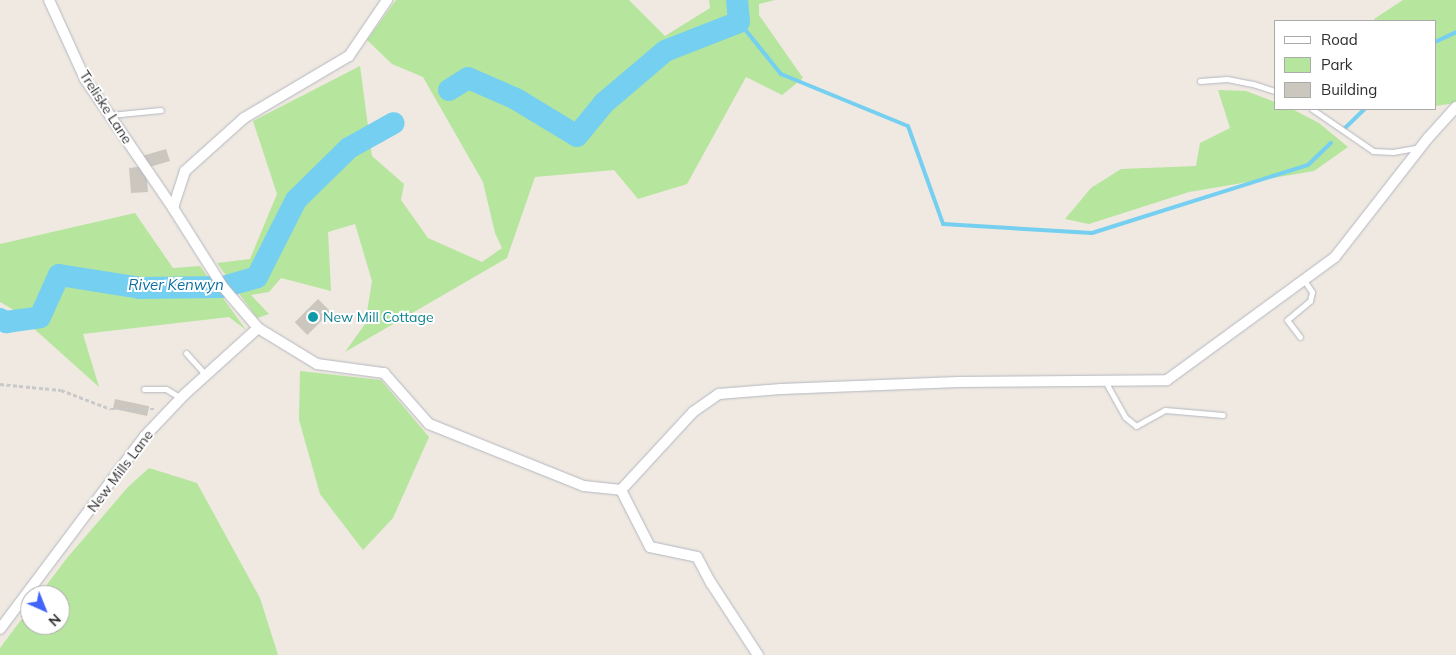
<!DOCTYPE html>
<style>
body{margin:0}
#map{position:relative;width:1456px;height:655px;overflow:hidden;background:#efe9e1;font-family:Mulish,sans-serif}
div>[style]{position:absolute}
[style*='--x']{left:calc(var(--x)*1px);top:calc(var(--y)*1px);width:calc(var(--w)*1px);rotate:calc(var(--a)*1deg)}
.green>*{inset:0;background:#b6e59e}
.stream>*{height:4px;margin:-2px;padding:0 2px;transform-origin:2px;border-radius:2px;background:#75cff0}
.river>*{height:22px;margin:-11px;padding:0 11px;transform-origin:11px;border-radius:11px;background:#75cff0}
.building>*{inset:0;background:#cbc7bf;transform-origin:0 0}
.path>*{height:2.5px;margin-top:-1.25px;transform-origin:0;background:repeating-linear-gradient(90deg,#c9c9c9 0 4px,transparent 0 6.5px)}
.roads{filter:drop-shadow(0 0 1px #b4b7c1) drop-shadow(0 0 1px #b4b7c1)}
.service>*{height:5px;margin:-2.5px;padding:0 2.5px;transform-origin:2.5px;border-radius:2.5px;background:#fff}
.minor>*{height:10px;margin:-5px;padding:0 5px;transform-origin:5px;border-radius:5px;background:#fff}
.dots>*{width:14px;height:14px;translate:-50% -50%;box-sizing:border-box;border:2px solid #fff;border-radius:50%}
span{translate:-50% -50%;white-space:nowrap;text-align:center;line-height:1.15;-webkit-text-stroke:4px #fff;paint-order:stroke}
.street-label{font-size:14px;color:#2e2e2e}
.culture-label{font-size:14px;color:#0d838f}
.left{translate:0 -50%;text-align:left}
.water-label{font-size:15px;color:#0d6fa3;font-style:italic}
.legend{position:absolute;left:1274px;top:20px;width:162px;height:90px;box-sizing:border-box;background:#fff;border:1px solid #ababab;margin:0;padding:6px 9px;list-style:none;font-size:15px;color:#2e2e2e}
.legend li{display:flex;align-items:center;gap:10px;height:25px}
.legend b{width:25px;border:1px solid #ababab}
.north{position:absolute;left:20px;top:585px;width:50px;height:50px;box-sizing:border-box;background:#fff;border:1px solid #ababab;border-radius:50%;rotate:136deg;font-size:14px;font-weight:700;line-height:20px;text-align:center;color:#2e2e2e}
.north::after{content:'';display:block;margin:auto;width:18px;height:22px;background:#4264fb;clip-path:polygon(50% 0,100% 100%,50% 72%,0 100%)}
</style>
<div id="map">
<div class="green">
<i style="clip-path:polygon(396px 0,629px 0,665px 36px,710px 8px,709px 0,775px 0,759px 4px,759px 15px,803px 78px,782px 95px,746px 77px,687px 184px,638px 199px,614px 170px,535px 177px,507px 258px,345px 352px,365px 324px,372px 281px,355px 224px,328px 232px,331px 291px,281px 278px,269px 292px,251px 295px,269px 314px,257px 318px,217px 263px,250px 259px,277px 194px,253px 121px,360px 66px,372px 156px,404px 184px,401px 200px,428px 238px,482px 262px,502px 248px,495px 233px,483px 182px,423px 77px,392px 64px,367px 40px)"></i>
<i style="clip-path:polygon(1403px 0,1456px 0,1456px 103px,1435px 106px,1435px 21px,1376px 21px,1374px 19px)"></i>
<i style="clip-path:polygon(1218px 90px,1246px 91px,1275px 102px,1275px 109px,1292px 109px,1319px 123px,1348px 147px,1314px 171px,1189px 192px,1089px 224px,1065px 219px,1091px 188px,1121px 169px,1196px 166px,1200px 143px,1230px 128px)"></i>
<i style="clip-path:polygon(135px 213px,173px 268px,200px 266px,246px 330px,229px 317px,83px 334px,99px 387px,12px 309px,0 302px,0 244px)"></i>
<i style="clip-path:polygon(300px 371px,381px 380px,429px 437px,393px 518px,363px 550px,320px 494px,299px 420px)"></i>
<i style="clip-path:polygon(149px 468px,197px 483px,260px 598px,278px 655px,0 655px,0 648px,30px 608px,30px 625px,60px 625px,60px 595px,39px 595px,67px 558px,128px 487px)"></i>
</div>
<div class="stream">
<i style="--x:739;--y:22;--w:67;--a:51.1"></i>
<i style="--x:781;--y:74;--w:137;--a:22.3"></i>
<i style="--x:908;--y:126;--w:104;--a:70.3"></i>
<i style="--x:943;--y:224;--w:149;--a:3.5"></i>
<i style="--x:1092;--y:233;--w:226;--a:-17.5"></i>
<i style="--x:1308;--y:165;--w:32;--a:-44"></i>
<i style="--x:1435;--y:42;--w:23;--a:-25"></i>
<i style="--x:1345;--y:128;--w:28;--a:-44"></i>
</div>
<div class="river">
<i style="--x:449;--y:90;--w:22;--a:-32"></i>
<i style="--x:468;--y:78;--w:52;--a:23.6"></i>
<i style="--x:516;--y:99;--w:71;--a:31.2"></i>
<i style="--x:577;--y:136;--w:43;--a:-50.7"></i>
<i style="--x:604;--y:103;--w:80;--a:-40.4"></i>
<i style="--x:665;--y:51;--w:79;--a:-21.4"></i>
<i style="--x:739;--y:22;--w:22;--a:-95"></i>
<i style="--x:0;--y:319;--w:7;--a:27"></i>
<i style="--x:6;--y:322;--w:34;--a:-8"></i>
<i style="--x:40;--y:317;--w:46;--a:-65.7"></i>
<i style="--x:59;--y:275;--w:82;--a:9.1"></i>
<i style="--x:140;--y:288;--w:83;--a:-0.7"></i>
<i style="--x:223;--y:287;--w:35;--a:-16"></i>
<i style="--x:257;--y:277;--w:86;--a:-63.1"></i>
<i style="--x:296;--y:200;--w:74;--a:-44.5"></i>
<i style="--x:349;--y:148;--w:51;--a:-29.1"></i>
</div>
<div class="building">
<i style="clip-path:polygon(166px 149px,170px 161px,146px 168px,148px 192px,131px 193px,129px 168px,146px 166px,142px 156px)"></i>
<i style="left:318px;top:299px;width:18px;height:33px;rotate:45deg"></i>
<i style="left:115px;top:399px;width:35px;height:10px;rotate:12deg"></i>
</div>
<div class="path">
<i style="--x:0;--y:384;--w:61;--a:5.6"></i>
<i style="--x:61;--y:390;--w:53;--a:20.8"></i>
<i style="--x:111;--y:409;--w:45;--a:0"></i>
</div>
<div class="roads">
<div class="service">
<i style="--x:1200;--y:81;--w:27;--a:-4"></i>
<i style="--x:1227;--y:79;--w:26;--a:11"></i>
<i style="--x:1253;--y:84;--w:23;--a:18"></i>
<i style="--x:1312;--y:109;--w:74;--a:34.5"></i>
<i style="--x:1373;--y:151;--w:20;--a:3"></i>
<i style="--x:1393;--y:152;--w:27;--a:-10"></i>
<i style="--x:110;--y:115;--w:51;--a:-5.6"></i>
<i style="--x:1300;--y:337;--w:21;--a:-127"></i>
<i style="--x:1287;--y:320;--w:30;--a:-40"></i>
<i style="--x:1310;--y:301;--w:9;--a:-77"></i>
<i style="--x:1312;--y:292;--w:14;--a:-124"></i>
<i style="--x:186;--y:353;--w:30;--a:48"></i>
<i style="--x:1105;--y:381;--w:41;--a:60.9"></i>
<i style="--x:1125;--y:417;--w:14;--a:39"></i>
<i style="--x:1136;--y:426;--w:33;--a:-29"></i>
<i style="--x:1165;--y:410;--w:58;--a:4.9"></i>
<i style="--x:144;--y:389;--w:22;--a:0"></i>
<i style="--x:166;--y:389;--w:17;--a:31"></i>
</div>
<div class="minor">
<i style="--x:49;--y:0;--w:87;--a:65.5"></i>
<i style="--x:85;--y:79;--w:156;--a:55.7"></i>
<i style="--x:173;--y:208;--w:93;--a:57.7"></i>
<i style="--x:223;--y:287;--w:54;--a:49.5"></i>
<i style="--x:258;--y:328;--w:69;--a:31.4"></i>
<i style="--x:317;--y:364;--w:68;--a:7.7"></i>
<i style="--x:384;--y:373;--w:68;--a:48.6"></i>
<i style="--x:429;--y:424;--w:167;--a:21.8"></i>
<i style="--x:584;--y:486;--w:37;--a:6"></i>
<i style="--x:173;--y:208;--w:39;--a:-72"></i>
<i style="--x:185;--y:171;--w:79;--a:-41.9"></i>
<i style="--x:244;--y:118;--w:122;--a:-30.6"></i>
<i style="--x:349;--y:56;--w:68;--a:-55.8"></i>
<i style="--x:621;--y:490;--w:106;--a:-47.3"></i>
<i style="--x:693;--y:412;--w:32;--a:-35"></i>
<i style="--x:719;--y:394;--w:62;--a:-4.6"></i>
<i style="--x:781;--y:389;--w:177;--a:-2.3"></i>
<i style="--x:958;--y:382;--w:209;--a:-0.5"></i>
<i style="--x:1167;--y:380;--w:208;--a:-36.2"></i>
<i style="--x:1335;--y:257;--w:151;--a:-52"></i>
<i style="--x:1428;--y:138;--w:42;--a:-47.9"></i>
<i style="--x:621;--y:490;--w:64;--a:63"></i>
<i style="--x:650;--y:547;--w:48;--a:12"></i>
<i style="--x:697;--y:557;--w:30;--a:62"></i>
<i style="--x:711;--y:583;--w:86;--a:56.9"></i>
<i style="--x:0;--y:629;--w:240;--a:-53.1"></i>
<i style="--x:144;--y:437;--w:59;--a:-46.4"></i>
<i style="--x:185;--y:394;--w:98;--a:-42.1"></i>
</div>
</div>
<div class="dots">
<i style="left:313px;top:317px;background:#0f9aa8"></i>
</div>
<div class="street-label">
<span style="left:106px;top:107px;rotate:57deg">Treliske Lane</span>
<span style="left:120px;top:471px;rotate:-53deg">New Mills Lane</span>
</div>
<div class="culture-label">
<span class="left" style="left:323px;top:317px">New Mill Cottage</span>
</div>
<div class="water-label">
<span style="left:176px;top:285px">River Kenwyn</span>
</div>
<ul class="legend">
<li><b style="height:6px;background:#fff"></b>Road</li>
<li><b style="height:14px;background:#b6e59e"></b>Park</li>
<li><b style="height:14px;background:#cbc7bf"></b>Building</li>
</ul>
<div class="north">N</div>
</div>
